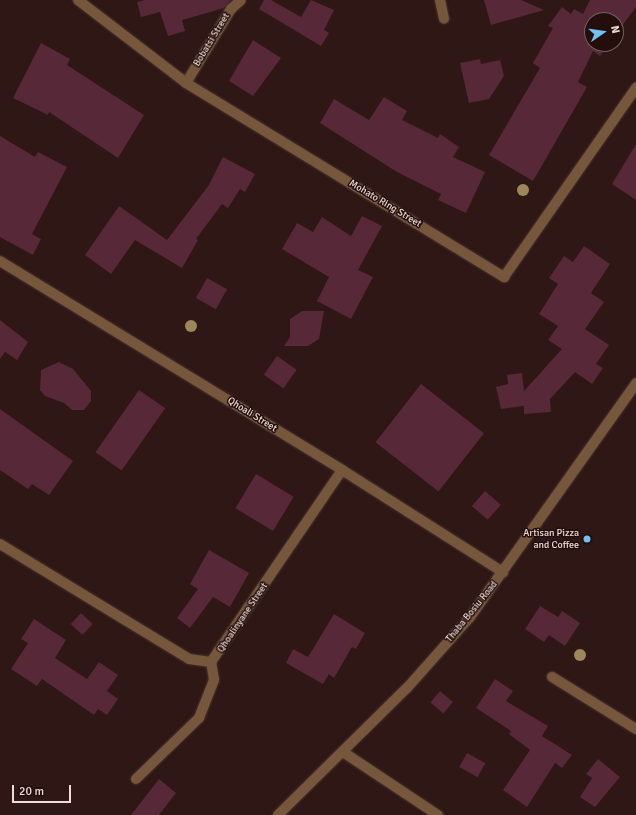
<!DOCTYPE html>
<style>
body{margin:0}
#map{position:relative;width:636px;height:815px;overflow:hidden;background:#2e1714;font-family:Signika,sans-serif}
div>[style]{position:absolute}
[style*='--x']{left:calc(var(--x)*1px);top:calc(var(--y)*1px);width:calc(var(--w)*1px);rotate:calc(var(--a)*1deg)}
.building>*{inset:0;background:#562838;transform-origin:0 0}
.roads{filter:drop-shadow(0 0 1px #493330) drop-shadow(0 0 1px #493330)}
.minor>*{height:10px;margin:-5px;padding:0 5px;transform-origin:5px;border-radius:5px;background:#77573c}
.trees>*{width:12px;height:12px;margin:-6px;border-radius:50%;background:#9f865a}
.dots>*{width:11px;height:11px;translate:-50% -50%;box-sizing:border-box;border:2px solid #240e0b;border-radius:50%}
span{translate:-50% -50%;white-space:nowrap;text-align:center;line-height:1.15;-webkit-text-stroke:3px #240e0b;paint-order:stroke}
.street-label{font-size:10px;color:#eddcd9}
.poi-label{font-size:10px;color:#eddcd9}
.right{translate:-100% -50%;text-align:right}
.north{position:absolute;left:584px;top:12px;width:40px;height:40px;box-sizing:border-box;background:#240e0b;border:1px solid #74605d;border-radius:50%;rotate:77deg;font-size:11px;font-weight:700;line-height:16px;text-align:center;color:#eddcd9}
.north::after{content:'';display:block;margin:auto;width:14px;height:18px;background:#70c1f4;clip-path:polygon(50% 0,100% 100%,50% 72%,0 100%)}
.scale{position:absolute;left:12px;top:785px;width:59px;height:18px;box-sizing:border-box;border:2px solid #eddcd9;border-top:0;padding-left:5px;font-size:12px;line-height:14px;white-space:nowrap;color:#eddcd9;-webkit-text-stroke:3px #240e0b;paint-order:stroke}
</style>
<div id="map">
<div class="building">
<i style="clip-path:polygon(145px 0,231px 0,224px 8px,182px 20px,185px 31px,168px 36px,160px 12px,141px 17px,137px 2px)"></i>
<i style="clip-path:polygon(264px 0,271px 0,301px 17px,311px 0,334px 10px,324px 30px,329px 33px,321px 46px,259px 9px)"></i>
<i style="clip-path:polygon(484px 0,521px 0,544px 10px,491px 25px)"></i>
<i style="clip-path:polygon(590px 0,636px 0,636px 7px,616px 34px,616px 20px,592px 20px,592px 44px,609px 44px,600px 56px,593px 51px,578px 82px,587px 87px,533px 181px,489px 155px,540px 68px,533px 63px,553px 28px,548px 26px,562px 7px,571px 14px,574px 9px,583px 14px)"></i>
<i style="clip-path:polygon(253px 40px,281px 58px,253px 96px,229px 81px)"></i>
<i style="clip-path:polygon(41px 43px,70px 59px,67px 65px,144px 115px,118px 158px,49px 112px,48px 115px,13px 98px)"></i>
<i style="clip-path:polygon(480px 59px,481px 64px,500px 60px,504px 76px,489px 99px,469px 103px,460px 63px)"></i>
<i style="clip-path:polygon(384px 97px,407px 111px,402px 120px,438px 138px,440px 134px,459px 147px,453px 157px,485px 172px,466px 213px,438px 200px,441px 194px,397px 172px,320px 123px,334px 99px,369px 120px)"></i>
<i style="clip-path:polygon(0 136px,35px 157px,38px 152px,67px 167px,32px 234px,41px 239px,33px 255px,0 237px)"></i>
<i style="clip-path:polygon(636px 144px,636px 200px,612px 184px)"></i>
<i style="clip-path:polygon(223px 157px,255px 174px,245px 192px,240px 189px,228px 208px,222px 204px,196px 239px,198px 240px,182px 268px,135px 240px,111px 274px,85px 255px,119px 206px,167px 240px,209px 185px)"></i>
<i style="clip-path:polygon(362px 216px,382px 226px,358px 270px,373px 277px,351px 319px,317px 301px,329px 277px,282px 249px,297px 223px,313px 232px,322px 217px,351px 236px)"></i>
<i style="clip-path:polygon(584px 246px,610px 264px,591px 293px,604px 302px,585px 329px,609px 345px,596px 364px,603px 368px,592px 384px,575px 372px,550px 399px,551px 412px,524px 414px,524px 406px,501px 409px,496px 387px,508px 384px,507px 375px,522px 373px,524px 391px,562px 349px,548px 340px,558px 326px,539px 314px,558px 284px,549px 278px,564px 256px,573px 262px)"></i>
<i style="left:207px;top:278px;width:23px;height:23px;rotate:29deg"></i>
<i style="clip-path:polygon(302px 311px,324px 311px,319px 339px,308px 346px,284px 346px,290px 337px,290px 319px)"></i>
<i style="clip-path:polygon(0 320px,28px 342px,17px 360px,5px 352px,0 359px)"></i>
<i style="left:277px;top:356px;width:24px;height:23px;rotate:35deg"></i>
<i style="clip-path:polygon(59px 362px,73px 369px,91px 391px,91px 401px,84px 410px,72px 410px,64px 403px,45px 396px,40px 390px,41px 370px)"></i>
<i style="left:421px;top:384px;width:80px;height:74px;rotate:38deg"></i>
<i style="left:139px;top:390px;width:32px;height:76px;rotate:35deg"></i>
<i style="clip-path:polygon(0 409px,73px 461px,49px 495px,32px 484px,28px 489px,0 470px)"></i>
<i style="left:256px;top:474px;width:44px;height:40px;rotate:31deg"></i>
<i style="left:485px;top:491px;width:21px;height:20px;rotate:41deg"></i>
<i style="clip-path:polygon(209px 550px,249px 573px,230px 607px,213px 597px,190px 628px,177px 618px,198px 589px,190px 584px)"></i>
<i style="clip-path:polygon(540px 606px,558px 617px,562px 611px,580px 623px,565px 646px,549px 635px,544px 642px,525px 629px)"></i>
<i style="left:81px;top:613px;width:16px;height:15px;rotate:43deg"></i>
<i style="clip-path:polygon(334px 614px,365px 633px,356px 649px,352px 647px,334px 678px,329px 674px,323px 684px,286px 663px,293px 649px,308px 657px)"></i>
<i style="clip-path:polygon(34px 619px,66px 640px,55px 658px,87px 679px,99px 662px,118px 675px,107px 691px,118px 699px,107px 715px,98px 709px,94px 715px,42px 679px,37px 686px,11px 669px,28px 643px,21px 639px)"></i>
<i style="clip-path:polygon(495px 679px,513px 691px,506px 701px,548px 726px,542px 736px,572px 755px,562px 768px,555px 763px,527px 807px,503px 790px,530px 750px,509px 734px,511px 731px,476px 708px)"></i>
<i style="left:440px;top:691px;width:17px;height:15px;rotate:40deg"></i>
<i style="left:467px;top:753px;width:21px;height:16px;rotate:29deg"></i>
<i style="clip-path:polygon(598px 759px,620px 777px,595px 807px,580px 797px,592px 778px,586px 774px)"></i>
<i style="clip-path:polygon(159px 779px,176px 793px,159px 815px,131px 815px)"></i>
</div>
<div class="roads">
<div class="minor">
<i style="--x:78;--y:0;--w:136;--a:37.5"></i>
<i style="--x:186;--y:83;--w:373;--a:31.4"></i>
<i style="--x:504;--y:277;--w:231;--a:-55.1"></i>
<i style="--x:440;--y:0;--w:19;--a:78"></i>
<i style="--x:186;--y:83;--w:87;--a:-58.7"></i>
<i style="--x:231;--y:9;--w:13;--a:-42"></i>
<i style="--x:0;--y:261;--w:401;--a:31.4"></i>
<i style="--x:342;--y:470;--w:191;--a:32.4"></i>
<i style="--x:0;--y:544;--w:221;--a:31.3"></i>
<i style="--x:189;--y:659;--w:22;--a:8"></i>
<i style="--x:211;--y:662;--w:232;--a:-55.7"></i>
<i style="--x:552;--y:677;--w:99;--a:31.8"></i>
<i style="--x:343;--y:752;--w:114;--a:33.6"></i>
<i style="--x:136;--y:779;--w:88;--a:-44.1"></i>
<i style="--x:199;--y:718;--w:41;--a:-68.5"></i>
<i style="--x:214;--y:680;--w:18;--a:-99"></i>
<i style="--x:278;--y:815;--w:181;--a:-44.6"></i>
<i style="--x:407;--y:688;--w:95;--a:-48.4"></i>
<i style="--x:470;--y:617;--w:287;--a:-54.6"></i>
</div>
</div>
<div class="trees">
<i style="left:523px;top:190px"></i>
<i style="left:191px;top:326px"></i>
<i style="left:580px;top:655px"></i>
</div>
<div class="dots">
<i style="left:587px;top:539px;background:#70c1f4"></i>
</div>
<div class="street-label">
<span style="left:212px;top:40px;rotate:-59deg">Bobatsi Street</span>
<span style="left:385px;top:204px;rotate:31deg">Mohato Ring Street</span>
<span style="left:252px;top:415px;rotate:32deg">Qhoali Street</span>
<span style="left:472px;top:612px;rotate:-51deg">Thaba Bosiu Road</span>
<span style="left:243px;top:618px;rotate:-56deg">Qhoalinyane Street</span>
</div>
<div class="poi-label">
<span class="right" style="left:579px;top:539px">Artisan Pizza<br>and Coffee</span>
</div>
<div class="north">N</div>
<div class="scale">20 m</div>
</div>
